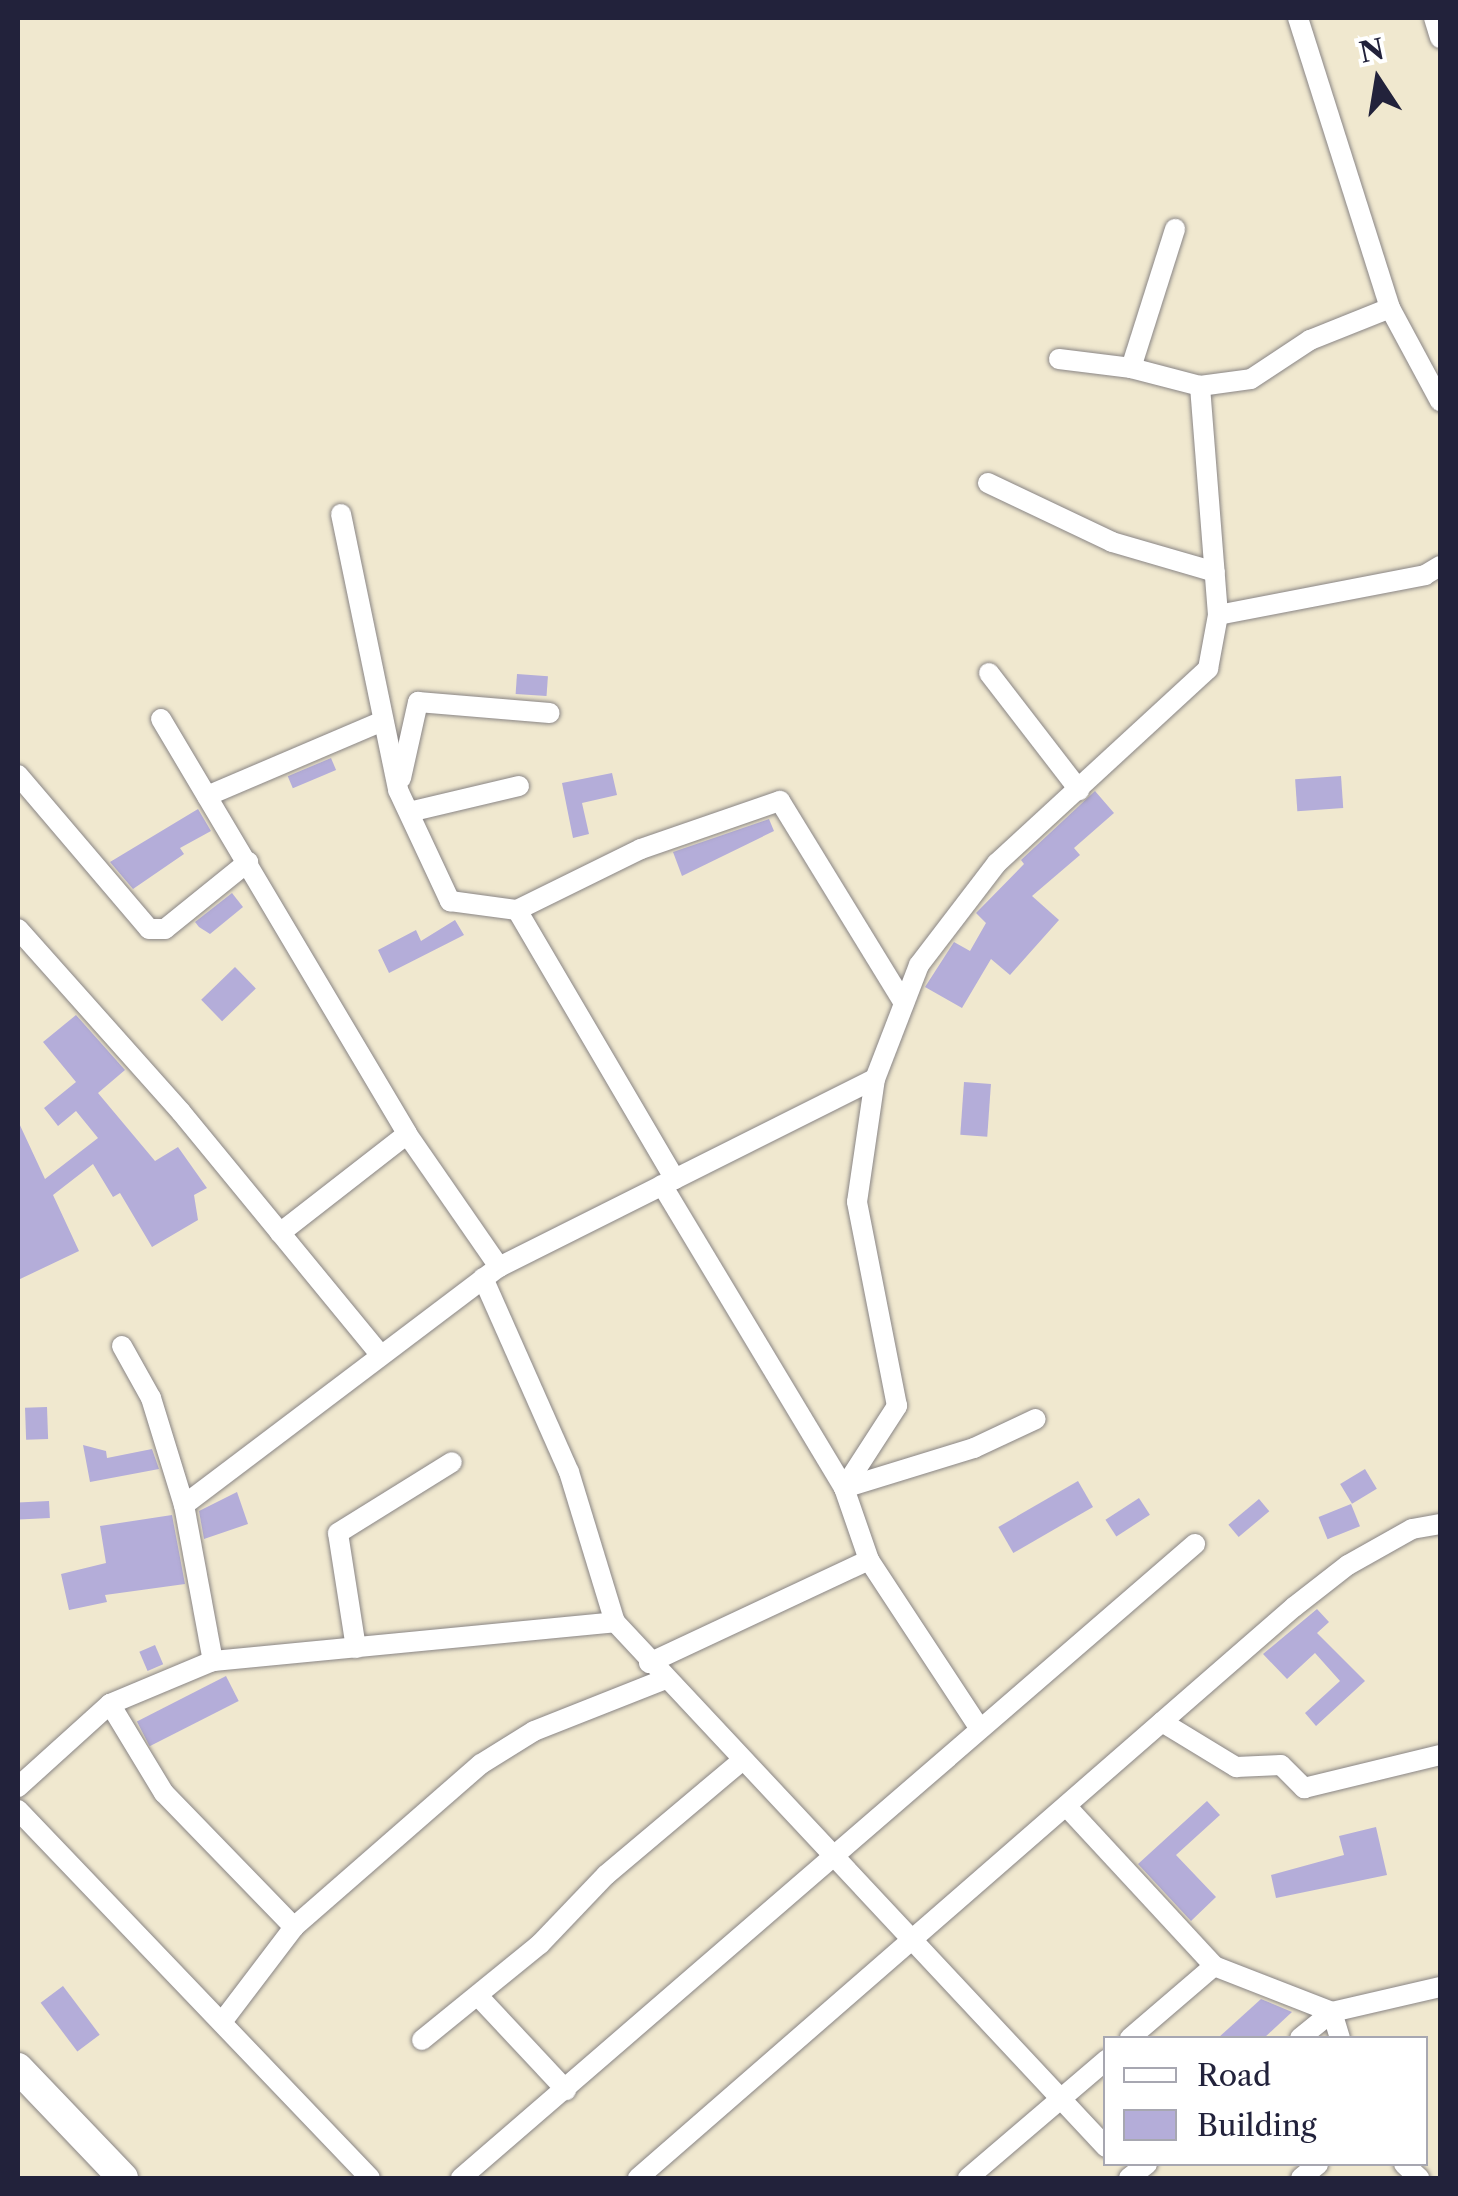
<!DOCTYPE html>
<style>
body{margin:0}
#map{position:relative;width:1458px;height:2196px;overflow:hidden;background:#f0e8cf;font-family:"Libre Caslon Text",serif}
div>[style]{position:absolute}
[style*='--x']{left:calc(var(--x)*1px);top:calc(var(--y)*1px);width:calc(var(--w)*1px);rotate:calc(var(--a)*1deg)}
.building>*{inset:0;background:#b4add9;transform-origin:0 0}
.roads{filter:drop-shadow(0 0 2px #898585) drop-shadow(0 0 2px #898585)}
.street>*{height:20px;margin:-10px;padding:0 10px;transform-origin:10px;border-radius:10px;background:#fff}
.secondary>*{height:30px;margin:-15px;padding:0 15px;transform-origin:15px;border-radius:15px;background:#fff}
span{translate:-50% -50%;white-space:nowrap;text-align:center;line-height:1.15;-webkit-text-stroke:9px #fff;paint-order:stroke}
.frame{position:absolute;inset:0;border:20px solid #22223b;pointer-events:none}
.legend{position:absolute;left:1103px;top:2036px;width:325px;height:130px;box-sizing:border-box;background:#fff;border:2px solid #a7a7b1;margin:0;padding:12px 18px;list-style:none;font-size:30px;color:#22223b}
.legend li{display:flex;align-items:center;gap:20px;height:50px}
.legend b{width:50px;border:2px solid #a7a7b1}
.north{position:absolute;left:1328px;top:30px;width:100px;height:100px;-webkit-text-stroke:8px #fff;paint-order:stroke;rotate:348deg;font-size:28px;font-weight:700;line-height:40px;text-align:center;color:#22223b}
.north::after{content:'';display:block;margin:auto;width:35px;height:45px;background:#22223b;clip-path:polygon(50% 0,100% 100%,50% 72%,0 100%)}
</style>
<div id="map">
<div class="building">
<i style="left:517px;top:674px;width:31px;height:20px;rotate:4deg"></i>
<i style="left:331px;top:758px;width:13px;height:47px;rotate:67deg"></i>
<i style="clip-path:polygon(612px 773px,617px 795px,582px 803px,589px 834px,573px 838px,562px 783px)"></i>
<i style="left:1341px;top:776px;width:32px;height:46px;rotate:86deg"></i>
<i style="clip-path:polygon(1095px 791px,1114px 813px,1074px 848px,1080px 855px,1032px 896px,1059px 920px,1010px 975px,991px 959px,962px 1008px,925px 987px,954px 942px,970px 951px,986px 923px,976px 913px,1024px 864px,1021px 860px)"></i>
<i style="clip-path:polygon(198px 809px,211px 831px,180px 848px,184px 854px,133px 889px,110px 862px)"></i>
<i style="clip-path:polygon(769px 819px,774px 831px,682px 876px,673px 852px)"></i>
<i style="clip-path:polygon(232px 893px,243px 907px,210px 934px,199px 927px,195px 922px)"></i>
<i style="clip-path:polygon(455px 920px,464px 935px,389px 973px,378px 950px,416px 930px,421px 941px)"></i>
<i style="left:235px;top:967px;width:30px;height:47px;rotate:46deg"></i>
<i style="clip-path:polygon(76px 1015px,125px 1070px,98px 1093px,155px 1161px,178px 1147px,207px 1188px,194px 1195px,198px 1220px,152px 1247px,120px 1193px,113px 1197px,93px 1164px,53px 1195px,79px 1251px,18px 1280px,18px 1121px,45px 1179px,98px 1138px,76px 1111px,58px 1126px,44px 1108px,76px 1082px,43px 1042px)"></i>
<i style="left:964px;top:1082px;width:27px;height:53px;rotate:4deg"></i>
<i style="left:47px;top:1407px;width:32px;height:22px;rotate:88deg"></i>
<i style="clip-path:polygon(83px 1445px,106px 1451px,107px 1458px,152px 1449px,159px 1469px,90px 1482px)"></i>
<i style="left:1365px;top:1469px;width:23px;height:29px;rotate:59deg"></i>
<i style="left:1078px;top:1481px;width:30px;height:92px;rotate:60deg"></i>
<i style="clip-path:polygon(237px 1492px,248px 1524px,204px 1539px,199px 1511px)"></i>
<i style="left:1139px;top:1498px;width:20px;height:40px;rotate:57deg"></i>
<i style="left:1259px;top:1499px;width:16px;height:40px;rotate:50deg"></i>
<i style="left:49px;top:1501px;width:17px;height:31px;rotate:87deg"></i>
<i style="left:1351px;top:1504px;width:24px;height:35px;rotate:68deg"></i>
<i style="clip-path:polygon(172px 1515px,185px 1584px,105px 1595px,107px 1602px,69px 1610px,61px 1574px,106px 1563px,100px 1526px)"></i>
<i style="clip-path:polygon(1317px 1609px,1329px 1622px,1317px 1633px,1365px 1681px,1316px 1726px,1305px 1713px,1340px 1681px,1315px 1653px,1287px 1679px,1263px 1654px)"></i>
<i style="left:155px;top:1645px;width:21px;height:17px;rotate:67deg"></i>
<i style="left:226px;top:1676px;width:28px;height:100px;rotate:63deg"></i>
<i style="clip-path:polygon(1207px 1801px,1220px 1815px,1176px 1855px,1216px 1897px,1191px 1921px,1138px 1864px)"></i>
<i style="clip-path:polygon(1376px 1827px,1387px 1875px,1276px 1898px,1271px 1875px,1344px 1855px,1339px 1836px)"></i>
<i style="left:63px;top:1986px;width:61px;height:28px;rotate:53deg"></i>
<i style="clip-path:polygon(1261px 1999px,1292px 2012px,1264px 2038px,1218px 2038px)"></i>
</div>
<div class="roads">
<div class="street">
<i style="--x:1298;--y:18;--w:304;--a:72.4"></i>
<i style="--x:1390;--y:308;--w:106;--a:61.7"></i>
<i style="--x:1434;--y:18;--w:21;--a:73"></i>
<i style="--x:1059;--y:359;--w:73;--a:7.1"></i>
<i style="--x:1131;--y:368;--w:71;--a:14.6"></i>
<i style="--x:1200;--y:386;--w:51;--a:-7.8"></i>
<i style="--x:1251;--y:379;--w:71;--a:-33.5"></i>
<i style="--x:1310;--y:340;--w:86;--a:-21.8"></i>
<i style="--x:1131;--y:368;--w:146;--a:-72.4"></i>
<i style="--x:988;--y:483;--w:137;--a:25.4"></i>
<i style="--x:1112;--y:542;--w:107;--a:16.2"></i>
<i style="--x:341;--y:514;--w:282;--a:78.3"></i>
<i style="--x:398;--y:790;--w:123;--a:64.9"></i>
<i style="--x:450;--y:901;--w:68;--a:7.7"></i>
<i style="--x:517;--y:910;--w:312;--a:59.6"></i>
<i style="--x:1218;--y:615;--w:211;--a:-10.9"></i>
<i style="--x:1425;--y:575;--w:17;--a:-31"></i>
<i style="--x:989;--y:673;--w:148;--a:52.4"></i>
<i style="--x:161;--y:719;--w:482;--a:59.3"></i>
<i style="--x:407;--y:1134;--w:162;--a:55.3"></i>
<i style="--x:18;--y:775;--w:202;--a:49.6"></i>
<i style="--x:149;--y:929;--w:16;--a:0"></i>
<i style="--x:165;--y:929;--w:107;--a:-38.9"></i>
<i style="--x:401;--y:778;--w:78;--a:-77.4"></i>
<i style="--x:418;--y:702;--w:132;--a:4.8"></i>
<i style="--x:207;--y:796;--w:191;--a:-23.1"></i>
<i style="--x:409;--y:812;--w:113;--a:-13.3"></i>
<i style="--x:517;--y:910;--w:138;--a:-26.2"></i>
<i style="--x:641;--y:849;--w:147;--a:-19.1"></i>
<i style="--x:780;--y:801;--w:237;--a:58.5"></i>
<i style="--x:18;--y:929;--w:245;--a:48.3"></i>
<i style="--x:181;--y:1112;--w:312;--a:50.6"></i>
<i style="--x:662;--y:1185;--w:353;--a:59"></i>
<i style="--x:844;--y:1488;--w:136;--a:-17.1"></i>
<i style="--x:974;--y:1448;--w:68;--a:-25.1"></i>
<i style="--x:280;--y:1233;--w:161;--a:-37.9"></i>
<i style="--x:483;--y:1278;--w:212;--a:66.1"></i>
<i style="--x:569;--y:1472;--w:157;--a:73"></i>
<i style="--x:615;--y:1622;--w:719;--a:46.92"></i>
<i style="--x:122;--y:1346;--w:60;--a:60.9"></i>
<i style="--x:151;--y:1398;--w:112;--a:72.9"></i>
<i style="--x:184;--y:1505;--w:159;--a:79.5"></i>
<i style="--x:184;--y:1505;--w:395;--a:-37.1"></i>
<i style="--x:499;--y:1267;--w:420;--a:-26.6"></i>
<i style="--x:356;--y:1648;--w:116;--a:-98.9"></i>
<i style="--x:338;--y:1533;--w:134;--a:-31.9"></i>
<i style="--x:649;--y:1663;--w:243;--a:-25.1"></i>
<i style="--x:110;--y:1704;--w:104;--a:58.8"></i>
<i style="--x:164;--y:1793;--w:187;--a:45.9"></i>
<i style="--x:1162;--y:1722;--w:87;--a:31.3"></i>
<i style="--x:1236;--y:1767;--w:45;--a:-2.5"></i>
<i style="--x:1281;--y:1765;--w:33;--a:45"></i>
<i style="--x:1304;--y:1788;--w:140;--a:-13.6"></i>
<i style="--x:978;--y:1726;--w:199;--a:-123.3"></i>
<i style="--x:869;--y:1560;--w:76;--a:-109.1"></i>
<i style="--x:844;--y:1488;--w:98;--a:-57.1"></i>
<i style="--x:897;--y:1406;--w:208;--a:-101.1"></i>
<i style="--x:857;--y:1202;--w:124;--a:-81.7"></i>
<i style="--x:875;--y:1079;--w:122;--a:-68.9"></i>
<i style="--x:919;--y:965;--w:128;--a:-52.6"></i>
<i style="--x:997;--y:863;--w:287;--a:-42.6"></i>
<i style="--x:1208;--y:669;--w:55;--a:-79.5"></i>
<i style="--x:1218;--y:615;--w:230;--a:-94.5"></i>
<i style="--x:18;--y:1787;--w:124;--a:-42.1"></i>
<i style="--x:110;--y:1704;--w:112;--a:-22.7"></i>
<i style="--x:213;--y:1661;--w:404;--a:-5.5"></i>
<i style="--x:1067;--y:1807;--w:217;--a:47.2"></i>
<i style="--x:1214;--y:1966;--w:127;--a:21.3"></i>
<i style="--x:1332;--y:2012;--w:27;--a:73"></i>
<i style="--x:18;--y:1810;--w:509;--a:46.27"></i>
<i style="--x:478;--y:1996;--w:129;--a:46.9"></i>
<i style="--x:222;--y:2022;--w:119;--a:-52.8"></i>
<i style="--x:294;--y:1927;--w:248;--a:-41.1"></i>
<i style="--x:481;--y:1764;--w:62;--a:-31.9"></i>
<i style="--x:534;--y:1731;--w:139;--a:-21.6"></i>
<i style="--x:1130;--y:2038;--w:111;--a:-40.6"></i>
<i style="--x:1300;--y:2038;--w:41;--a:-39.1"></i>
<i style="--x:1332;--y:2012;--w:111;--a:-13"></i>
<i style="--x:422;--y:2040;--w:152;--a:-39.1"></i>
<i style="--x:540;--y:1944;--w:95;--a:-46.3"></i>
<i style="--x:606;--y:1875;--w:175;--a:-40.1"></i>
<i style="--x:1404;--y:2164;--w:21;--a:43"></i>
<i style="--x:461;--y:2178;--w:970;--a:-40.82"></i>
<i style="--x:638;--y:2178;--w:870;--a:-41.04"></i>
<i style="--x:1294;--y:1607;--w:68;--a:-37.9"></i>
<i style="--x:1348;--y:1565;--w:73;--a:-29.4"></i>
<i style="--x:1412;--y:1529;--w:28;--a:-10"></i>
<i style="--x:968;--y:2178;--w:182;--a:-40.5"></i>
<i style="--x:1129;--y:2178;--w:23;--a:-38"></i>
<i style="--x:1301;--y:2178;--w:22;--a:-39"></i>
</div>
<div class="secondary">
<i style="--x:18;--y:2068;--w:152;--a:46.3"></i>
</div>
</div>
<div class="frame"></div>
<ul class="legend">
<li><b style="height:12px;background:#fff"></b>Road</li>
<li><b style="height:28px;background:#b4add9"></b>Building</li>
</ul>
<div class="north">N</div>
</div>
